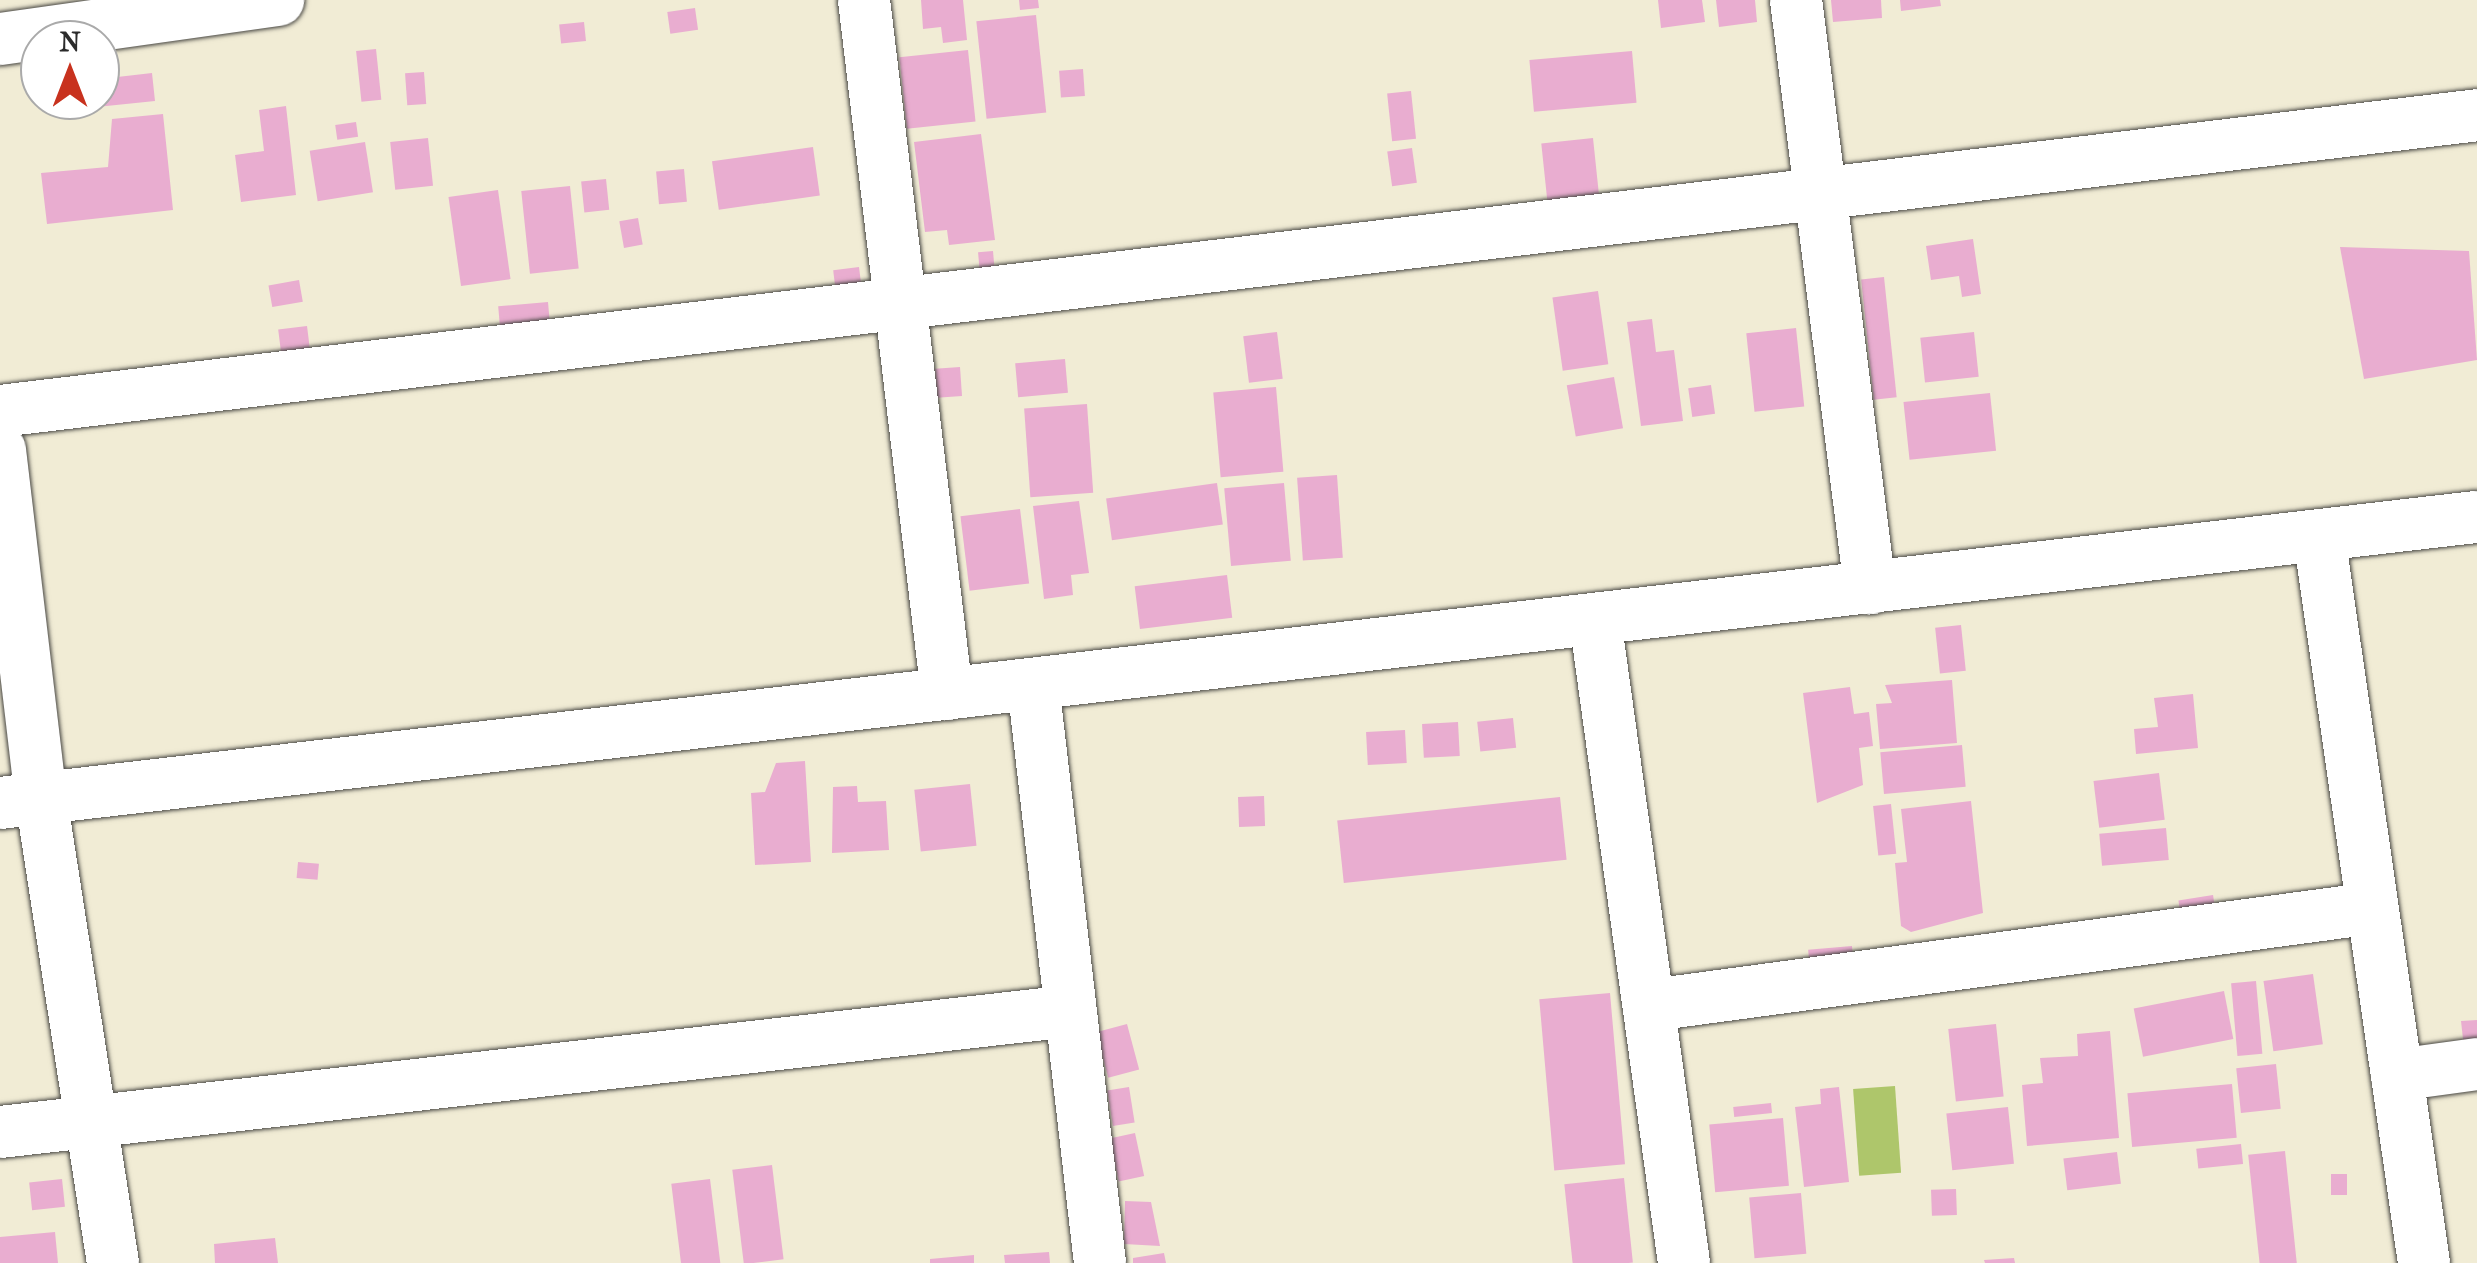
<!DOCTYPE html>
<style>
body{margin:0}
#map{position:relative;width:2477px;height:1263px;overflow:hidden;background:#f1ecd5;font-family:"IM FELL French Canon",serif}
div>[style]{position:absolute}
[style*='--x']{left:calc(var(--x)*1px);top:calc(var(--y)*1px);width:calc(var(--w)*1px);rotate:calc(var(--a)*1deg)}
.green>*{inset:0;background:#aec66b;transform-origin:0 0}
.building>*{inset:0;background:#e9add0;transform-origin:0 0}
.roads{filter:drop-shadow(0 0 2px #494844) drop-shadow(0 0 2px #494844)}
.minor>*{height:52px;margin:-26px;padding:0 26px;transform-origin:26px;border-radius:26px;background:#fff}
span{translate:-50% -50%;white-space:nowrap;text-align:center;line-height:1.15;-webkit-text-stroke:8px #fff;paint-order:stroke}
.north{position:absolute;left:20px;top:20px;width:100px;height:100px;box-sizing:border-box;background:#fff;border:2px solid #aaa;border-radius:50%;rotate:0deg;font-size:28px;font-weight:700;line-height:40px;text-align:center;color:#2b2b2b}
.north::after{content:'';display:block;margin:auto;width:35px;height:45px;background:#c8321e;clip-path:polygon(50% 0,100% 100%,50% 72%,0 100%)}
</style>
<div id="map">
<div class="green">
<i style="left:1895px;top:1086px;width:87px;height:42px;rotate:86deg"></i>
</div>
<div class="building">
<i style="clip-path:polygon(921px 0,963px 0,967px 40px,943px 43px,941px 27px,923px 29px)"></i>
<i style="clip-path:polygon(1019px 0,1038px 0,1039px 8px,1020px 10px)"></i>
<i style="clip-path:polygon(1658px 0,1702px 0,1705px 22px,1661px 28px)"></i>
<i style="clip-path:polygon(1716px 0,1755px 0,1757px 22px,1719px 27px)"></i>
<i style="clip-path:polygon(1831px 0,1881px 0,1882px 18px,1833px 22px)"></i>
<i style="clip-path:polygon(1900px 0,1940px 0,1941px 6px,1901px 11px)"></i>
<i style="left:695px;top:8px;width:22px;height:28px;rotate:82deg"></i>
<i style="left:1036px;top:15px;width:98px;height:60px;rotate:84deg"></i>
<i style="left:584px;top:22px;width:19px;height:25px;rotate:84deg"></i>
<i style="left:376px;top:49px;width:51px;height:20px;rotate:84deg"></i>
<i style="left:968px;top:50px;width:72px;height:69px;rotate:84deg"></i>
<i style="left:1632px;top:51px;width:52px;height:103px;rotate:85deg"></i>
<i style="left:1083px;top:69px;width:27px;height:24px;rotate:86deg"></i>
<i style="left:424px;top:72px;width:32px;height:19px;rotate:86deg"></i>
<i style="clip-path:polygon(152px 73px,155px 101px,87px 108px,87px 100px,100px 100px,100px 79px)"></i>
<i style="left:1411px;top:91px;width:48px;height:24px;rotate:84deg"></i>
<i style="clip-path:polygon(286px 106px,296px 195px,241px 202px,235px 155px,264px 151px,259px 110px)"></i>
<i style="clip-path:polygon(163px 114px,173px 210px,47px 224px,41px 173px,108px 167px,112px 119px)"></i>
<i style="left:356px;top:122px;width:15px;height:21px;rotate:82deg"></i>
<i style="clip-path:polygon(981px 134px,995px 240px,949px 245px,947px 230px,925px 232px,914px 142px)"></i>
<i style="left:428px;top:138px;width:48px;height:38px;rotate:84deg"></i>
<i style="left:1593px;top:138px;width:58px;height:52px;rotate:84deg"></i>
<i style="left:365px;top:142px;width:51px;height:56px;rotate:81deg"></i>
<i style="left:813px;top:147px;width:49px;height:102px;rotate:82deg"></i>
<i style="left:1412px;top:148px;width:35px;height:25px;rotate:82deg"></i>
<i style="left:684px;top:169px;width:33px;height:28px;rotate:85deg"></i>
<i style="left:606px;top:179px;width:31px;height:25px;rotate:84deg"></i>
<i style="left:570px;top:186px;width:83px;height:49px;rotate:84deg"></i>
<i style="left:498px;top:190px;width:90px;height:50px;rotate:82deg"></i>
<i style="left:638px;top:218px;width:27px;height:19px;rotate:80deg"></i>
<i style="clip-path:polygon(1973px 239px,1981px 294px,1962px 297px,1959px 276px,1931px 280px,1926px 246px)"></i>
<i style="clip-path:polygon(2340px 247px,2469px 251px,2477px 360px,2364px 379px)"></i>
<i style="left:993px;top:251px;width:22px;height:15px;rotate:85deg"></i>
<i style="left:859px;top:267px;width:24px;height:26px;rotate:83deg"></i>
<i style="left:1884px;top:277px;width:121px;height:23px;rotate:84deg"></i>
<i style="left:299px;top:280px;width:22px;height:31px;rotate:80deg"></i>
<i style="left:1598px;top:291px;width:74px;height:46px;rotate:82deg"></i>
<i style="left:548px;top:302px;width:22px;height:50px;rotate:85deg"></i>
<i style="clip-path:polygon(1652px 319px,1656px 352px,1674px 350px,1683px 421px,1641px 426px,1627px 322px)"></i>
<i style="left:307px;top:326px;width:23px;height:29px;rotate:83deg"></i>
<i style="left:1796px;top:328px;width:79px;height:50px;rotate:84deg"></i>
<i style="left:1277px;top:332px;width:47px;height:34px;rotate:83deg"></i>
<i style="left:1974px;top:332px;width:45px;height:54px;rotate:84deg"></i>
<i style="left:1065px;top:359px;width:34px;height:50px;rotate:85deg"></i>
<i style="left:960px;top:367px;width:29px;height:25px;rotate:86deg"></i>
<i style="left:1614px;top:377px;width:52px;height:48px;rotate:80deg"></i>
<i style="left:1711px;top:385px;width:29px;height:23px;rotate:82deg"></i>
<i style="left:1276px;top:387px;width:85px;height:63px;rotate:85deg"></i>
<i style="left:1990px;top:393px;width:58px;height:87px;rotate:84deg"></i>
<i style="left:1087px;top:404px;width:89px;height:63px;rotate:86deg"></i>
<i style="left:1337px;top:475px;width:83px;height:40px;rotate:86deg"></i>
<i style="left:1217px;top:483px;width:42px;height:112px;rotate:82deg"></i>
<i style="left:1284px;top:483px;width:78px;height:60px;rotate:85deg"></i>
<i style="clip-path:polygon(1079px 501px,1089px 573px,1071px 575px,1073px 595px,1044px 599px,1033px 506px)"></i>
<i style="left:1020px;top:509px;width:75px;height:60px;rotate:83deg"></i>
<i style="left:1227px;top:575px;width:43px;height:93px;rotate:83deg"></i>
<i style="left:1961px;top:625px;width:46px;height:26px;rotate:84deg"></i>
<i style="clip-path:polygon(1952px 680px,1957px 743px,1880px 749px,1876px 704px,1892px 703px,1885px 685px)"></i>
<i style="clip-path:polygon(1850px 687px,1854px 714px,1869px 712px,1873px 746px,1859px 748px,1863px 785px,1817px 803px,1803px 693px)"></i>
<i style="clip-path:polygon(2193px 694px,2198px 748px,2136px 754px,2134px 729px,2158px 727px,2154px 698px)"></i>
<i style="left:1513px;top:718px;width:30px;height:36px;rotate:84deg"></i>
<i style="left:1458px;top:722px;width:34px;height:36px;rotate:87deg"></i>
<i style="left:1405px;top:730px;width:33px;height:39px;rotate:87deg"></i>
<i style="left:1962px;top:745px;width:42px;height:82px;rotate:85deg"></i>
<i style="clip-path:polygon(805px 761px,811px 862px,755px 865px,751px 793px,765px 792px,776px 763px)"></i>
<i style="left:2159px;top:773px;width:47px;height:66px;rotate:83deg"></i>
<i style="left:970px;top:784px;width:62px;height:56px;rotate:84deg"></i>
<i style="clip-path:polygon(857px 786px,858px 802px,886px 801px,889px 850px,832px 853px,833px 787px)"></i>
<i style="left:1264px;top:796px;width:30px;height:26px;rotate:88deg"></i>
<i style="left:1560px;top:797px;width:63px;height:224px;rotate:84deg"></i>
<i style="clip-path:polygon(1971px 801px,1983px 913px,1911px 932px,1901px 926px,1895px 863px,1907px 862px,1901px 809px)"></i>
<i style="left:1891px;top:804px;width:50px;height:18px;rotate:84deg"></i>
<i style="left:2166px;top:828px;width:32px;height:67px;rotate:85deg"></i>
<i style="left:298px;top:862px;width:21px;height:16px;rotate:5deg"></i>
<i style="left:2213px;top:895px;width:25px;height:35px;rotate:81deg"></i>
<i style="left:1852px;top:946px;width:25px;height:44px;rotate:85deg"></i>
<i style="left:2313px;top:974px;width:71px;height:50px;rotate:82deg"></i>
<i style="left:2256px;top:981px;width:73px;height:25px;rotate:85deg"></i>
<i style="left:2224px;top:991px;width:49px;height:92px;rotate:79deg"></i>
<i style="left:1610px;top:993px;width:172px;height:71px;rotate:85deg"></i>
<i style="clip-path:polygon(2477px 1020px,2477px 1047px,2464px 1048px,2461px 1021px)"></i>
<i style="left:1127px;top:1024px;width:47px;height:32px;rotate:75deg"></i>
<i style="left:1996px;top:1024px;width:73px;height:48px;rotate:84deg"></i>
<i style="clip-path:polygon(2110px 1031px,2119px 1138px,2027px 1146px,2022px 1085px,2043px 1083px,2040px 1058px,2078px 1056px,2077px 1034px)"></i>
<i style="left:2276px;top:1064px;width:45px;height:40px;rotate:84deg"></i>
<i style="left:2232px;top:1084px;width:54px;height:105px;rotate:85deg"></i>
<i style="left:1129px;top:1087px;width:36px;height:22px;rotate:81deg"></i>
<i style="clip-path:polygon(1839px 1087px,1849px 1182px,1804px 1187px,1795px 1107px,1821px 1104px,1820px 1089px)"></i>
<i style="left:1771px;top:1103px;width:10px;height:38px;rotate:84deg"></i>
<i style="left:2008px;top:1107px;width:57px;height:62px;rotate:84deg"></i>
<i style="left:1783px;top:1118px;width:68px;height:74px;rotate:85deg"></i>
<i style="left:1135px;top:1133px;width:44px;height:26px;rotate:78deg"></i>
<i style="left:2241px;top:1144px;width:20px;height:45px;rotate:84deg"></i>
<i style="left:2285px;top:1151px;width:113px;height:37px;rotate:84deg"></i>
<i style="left:2117px;top:1152px;width:32px;height:54px;rotate:83deg"></i>
<i style="left:772px;top:1165px;width:95px;height:40px;rotate:83deg"></i>
<i style="left:2331px;top:1174px;width:16px;height:21px"></i>
<i style="left:1624px;top:1178px;width:85px;height:60px;rotate:84deg"></i>
<i style="left:62px;top:1179px;width:28px;height:33px;rotate:84deg"></i>
<i style="left:710px;top:1179px;width:85px;height:39px;rotate:83deg"></i>
<i style="left:1956px;top:1189px;width:26px;height:25px;rotate:88deg"></i>
<i style="left:1801px;top:1193px;width:61px;height:52px;rotate:85deg"></i>
<i style="clip-path:polygon(1125px 1201px,1151px 1202px,1160px 1246px,1124px 1244px)"></i>
<i style="clip-path:polygon(55px 1232px,58px 1263px,0 1263px,0 1237px)"></i>
<i style="clip-path:polygon(275px 1238px,278px 1263px,215px 1263px,214px 1244px)"></i>
<i style="clip-path:polygon(1049px 1252px,1050px 1263px,1005px 1263px,1004px 1255px)"></i>
<i style="clip-path:polygon(1164px 1253px,1166px 1263px,1133px 1263px,1133px 1258px)"></i>
<i style="clip-path:polygon(974px 1255px,974px 1263px,930px 1263px,930px 1259px)"></i>
<i style="clip-path:polygon(2014px 1258px,2015px 1263px,1985px 1263px,1984px 1260px)"></i>
</div>
<div class="roads">
<div class="minor">
<i style="--x:864;--y:0;--w:699;--a:83.18"></i>
<i style="--x:1796;--y:0;--w:593;--a:82.83"></i>
<i style="--x:0;--y:39;--w:281;--a:-8"></i>
<i style="--x:0;--y:411;--w:2495;--a:-6.81"></i>
<i style="--x:0;--y:450;--w:350;--a:83.3"></i>
<i style="--x:41;--y:798;--w:471;--a:81.2"></i>
<i style="--x:2319;--y:536;--w:735;--a:81.78"></i>
<i style="--x:1595;--y:619;--w:650;--a:82.13"></i>
<i style="--x:1033;--y:684;--w:583;--a:83.4"></i>
<i style="--x:0;--y:803;--w:2493;--a:-6.59"></i>
<i style="--x:1652;--y:1005;--w:727;--a:-7.66"></i>
<i style="--x:2397;--y:1075;--w:81;--a:-7.8"></i>
<i style="--x:0;--y:1132;--w:1077;--a:-6.45"></i>
</div>
</div>
<div class="north">N</div>
</div>
